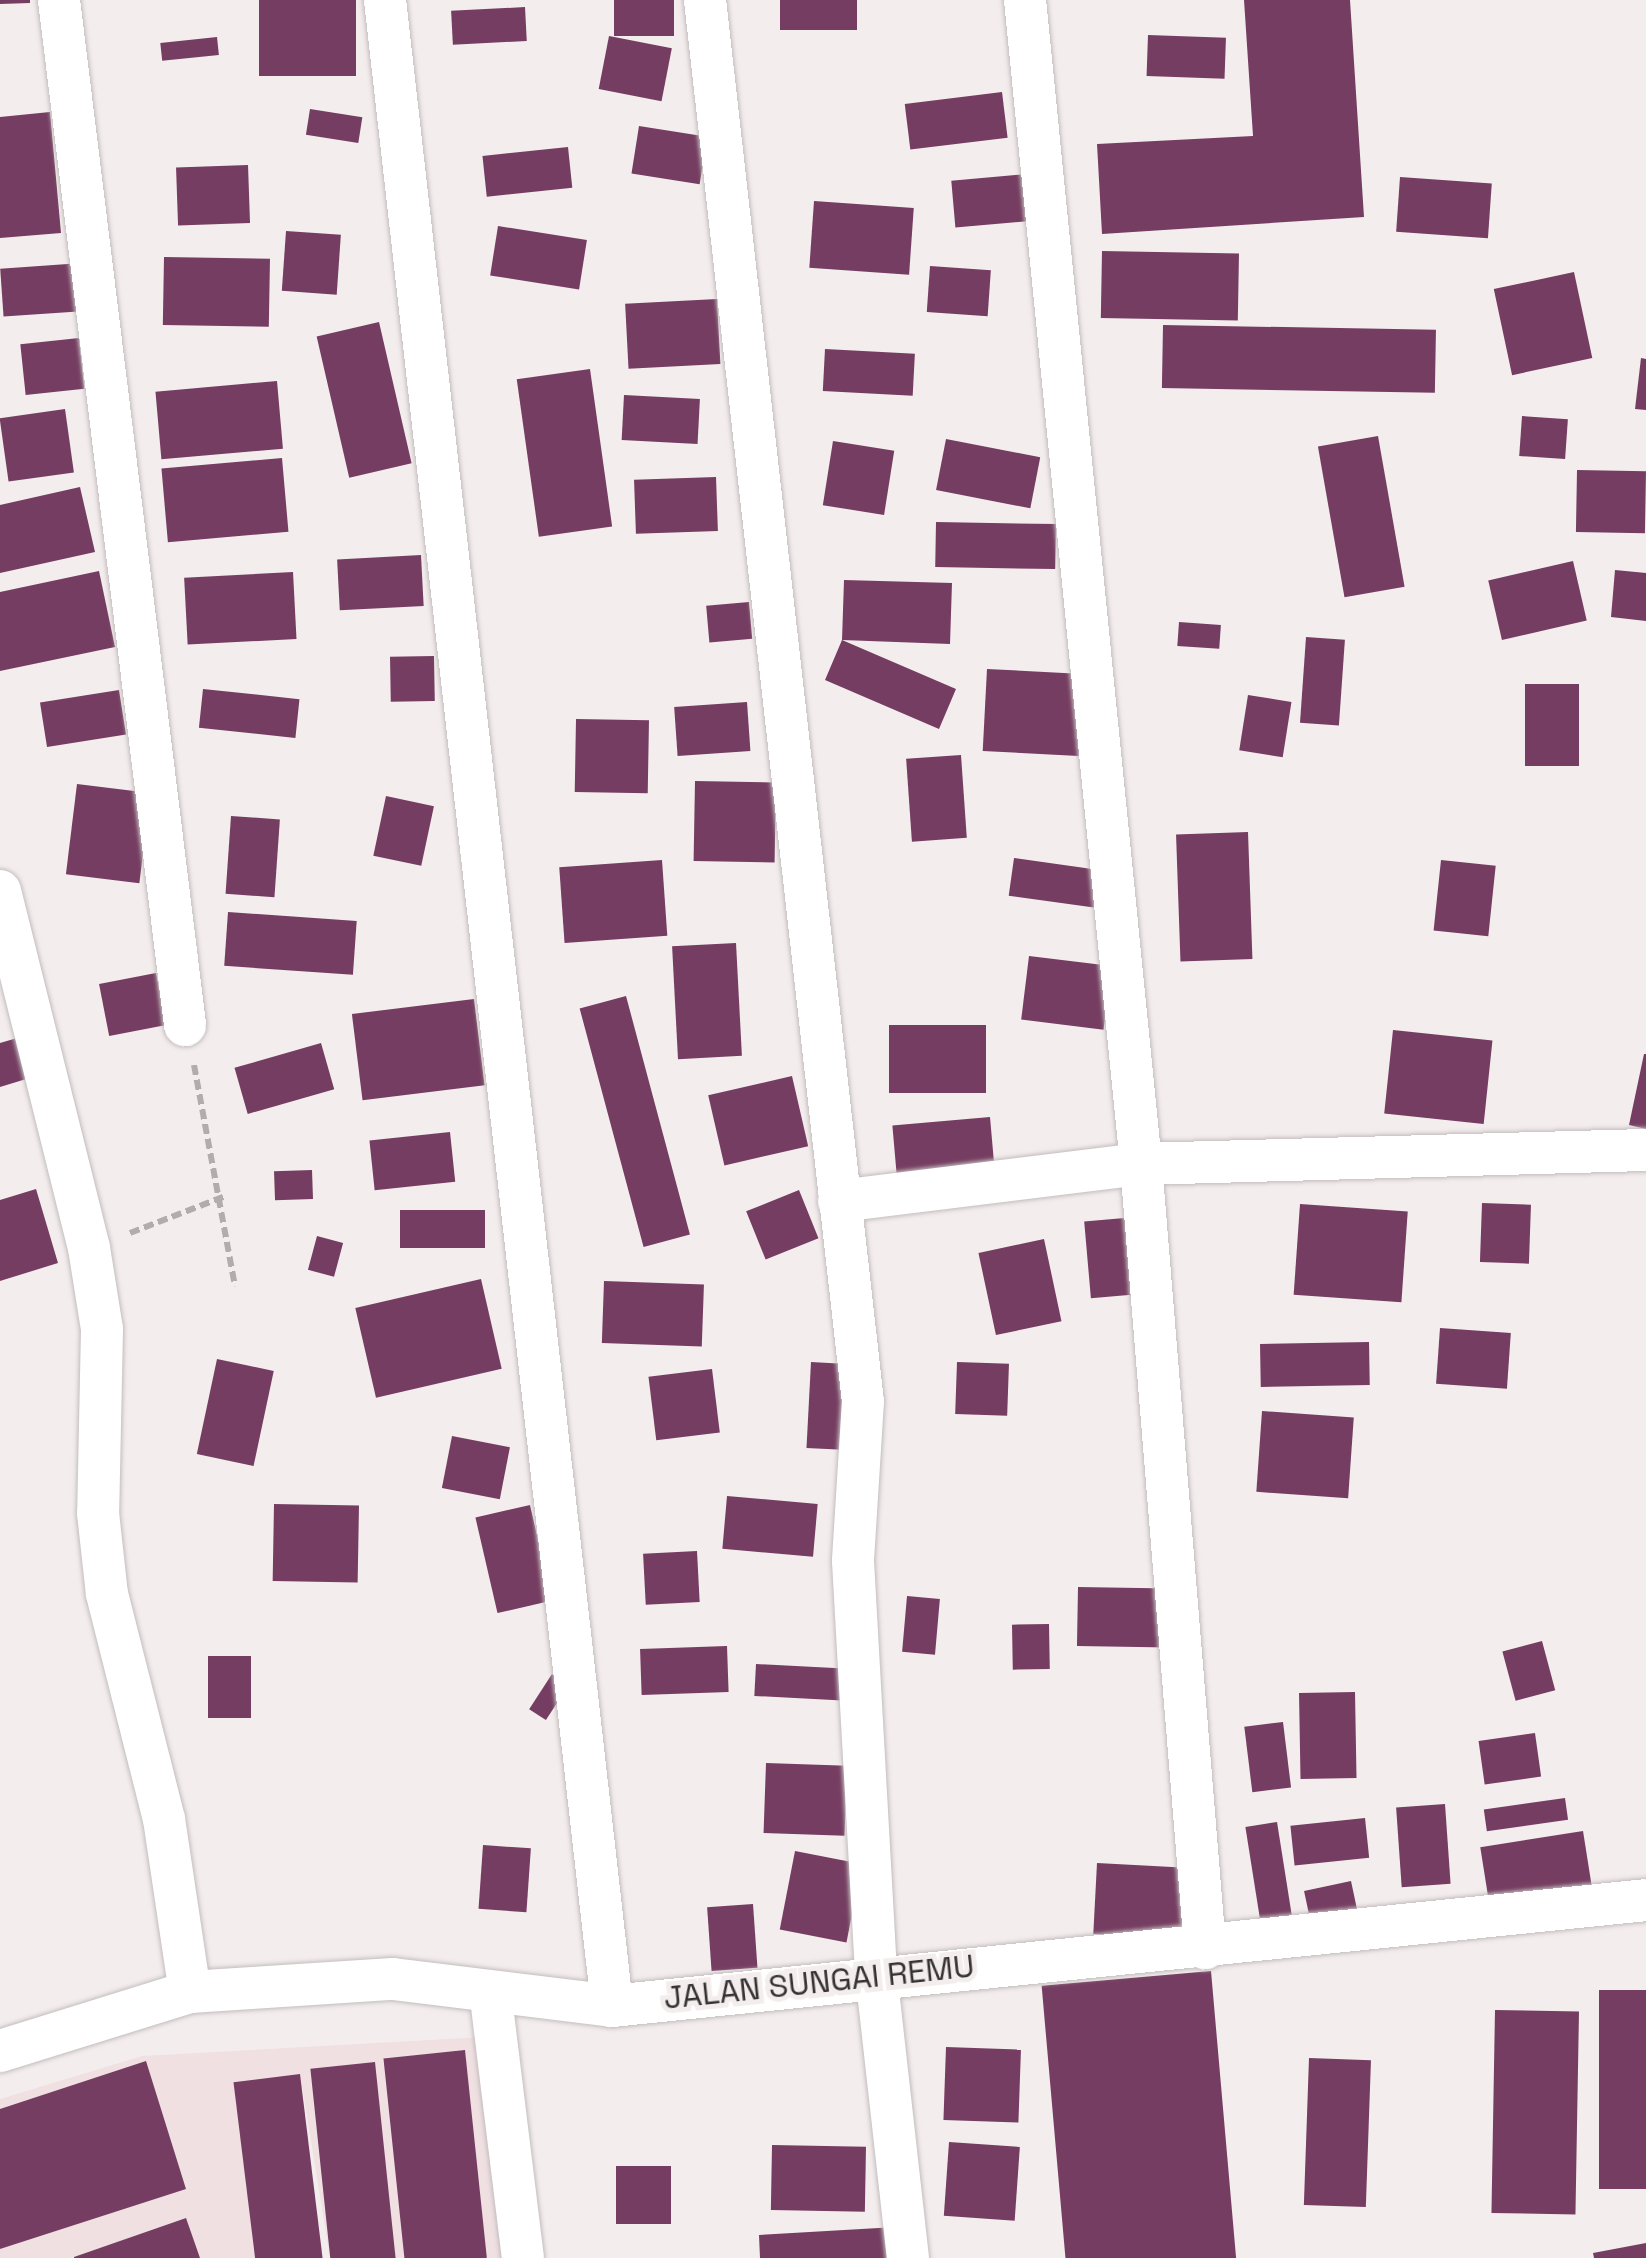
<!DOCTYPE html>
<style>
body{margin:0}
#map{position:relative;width:1646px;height:2258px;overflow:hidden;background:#f4edee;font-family:"Space Grotesk",sans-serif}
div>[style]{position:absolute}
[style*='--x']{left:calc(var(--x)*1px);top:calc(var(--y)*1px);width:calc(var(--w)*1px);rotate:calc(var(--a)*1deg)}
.built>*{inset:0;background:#f0e0e2}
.building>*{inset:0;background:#753d61;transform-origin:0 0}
.path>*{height:6px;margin-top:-3px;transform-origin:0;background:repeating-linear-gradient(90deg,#b1acad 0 10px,transparent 0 15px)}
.roads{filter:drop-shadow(0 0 2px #c3bdbd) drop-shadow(0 0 2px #c3bdbd)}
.street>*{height:42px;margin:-21px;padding:0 21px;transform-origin:21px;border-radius:21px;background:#fff}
span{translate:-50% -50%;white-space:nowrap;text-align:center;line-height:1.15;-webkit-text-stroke:10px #f4edee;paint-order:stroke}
.street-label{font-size:32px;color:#343232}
</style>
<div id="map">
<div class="built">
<i style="clip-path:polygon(501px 2036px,532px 2258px,487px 2258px,465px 2050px,383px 2059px,405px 2258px,395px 2258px,374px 2062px,310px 2069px,330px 2258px,300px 2074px,234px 2083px,257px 2258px,200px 2258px,185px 2218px,72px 2258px,0 2258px,0 2249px,186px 2188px,146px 2062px,0 2109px,0 2099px,142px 2056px)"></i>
</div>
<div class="building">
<i style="clip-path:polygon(0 0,30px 0,30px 3px,0 4px)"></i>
<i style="left:259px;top:0;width:97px;height:76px"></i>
<i style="left:614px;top:0;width:60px;height:36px"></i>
<i style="left:780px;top:0;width:77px;height:30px"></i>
<i style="clip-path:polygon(1244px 0,1350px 0,1364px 217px,1102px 234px,1097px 144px,1253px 136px)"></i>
<i style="left:525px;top:7px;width:34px;height:74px;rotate:87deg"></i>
<i style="left:1148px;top:35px;width:78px;height:41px;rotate:2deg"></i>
<i style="left:609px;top:36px;width:64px;height:54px;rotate:11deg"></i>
<i style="left:217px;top:37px;width:18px;height:57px;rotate:84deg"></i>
<i style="left:1002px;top:92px;width:46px;height:98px;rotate:83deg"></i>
<i style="left:310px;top:109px;width:53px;height:26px;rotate:9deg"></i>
<i style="clip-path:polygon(50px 112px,61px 233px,0 238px,0 117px)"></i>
<i style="left:639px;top:126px;width:69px;height:48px;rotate:9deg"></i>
<i style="left:568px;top:147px;width:41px;height:86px;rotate:84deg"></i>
<i style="left:248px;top:165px;width:58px;height:72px;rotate:88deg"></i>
<i style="left:1028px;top:174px;width:47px;height:77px;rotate:85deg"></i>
<i style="left:1400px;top:177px;width:92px;height:55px;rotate:4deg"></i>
<i style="left:814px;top:201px;width:100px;height:67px;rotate:4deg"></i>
<i style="left:498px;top:226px;width:90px;height:50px;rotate:9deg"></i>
<i style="left:286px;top:231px;width:55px;height:60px;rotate:4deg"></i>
<i style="left:1102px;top:251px;width:137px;height:67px;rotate:1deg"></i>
<i style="left:164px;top:257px;width:106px;height:68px;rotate:1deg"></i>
<i style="left:82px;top:263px;width:48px;height:82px;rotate:86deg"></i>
<i style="left:930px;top:266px;width:61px;height:46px;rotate:4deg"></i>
<i style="left:1574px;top:272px;width:88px;height:82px;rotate:78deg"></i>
<i style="left:717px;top:299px;width:65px;height:92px;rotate:87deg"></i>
<i style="left:379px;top:322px;width:145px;height:64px;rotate:77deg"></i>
<i style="left:1163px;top:325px;width:273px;height:63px;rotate:1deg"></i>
<i style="left:79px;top:338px;width:51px;height:59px;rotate:84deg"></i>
<i style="left:825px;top:349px;width:90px;height:42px;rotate:3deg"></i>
<i style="clip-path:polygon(1641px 358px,1646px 359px,1646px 410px,1635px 409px)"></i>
<i style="left:590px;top:369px;width:159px;height:74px;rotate:82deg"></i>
<i style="left:277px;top:381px;width:68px;height:122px;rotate:85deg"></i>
<i style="left:624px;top:395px;width:76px;height:45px;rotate:3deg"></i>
<i style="left:65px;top:409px;width:64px;height:66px;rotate:82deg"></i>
<i style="left:1522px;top:416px;width:46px;height:40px;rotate:4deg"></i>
<i style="left:1378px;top:436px;width:153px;height:61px;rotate:80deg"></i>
<i style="left:946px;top:439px;width:96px;height:52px;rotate:11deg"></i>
<i style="left:833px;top:441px;width:62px;height:65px;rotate:9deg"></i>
<i style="left:282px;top:458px;width:74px;height:121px;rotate:85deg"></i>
<i style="left:1577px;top:470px;width:69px;height:62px;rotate:1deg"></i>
<i style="left:716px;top:477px;width:54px;height:82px;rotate:88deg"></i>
<i style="clip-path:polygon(80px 487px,95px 552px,0 573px,0 505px)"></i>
<i style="left:936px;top:522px;width:120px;height:45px;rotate:1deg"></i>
<i style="left:421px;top:555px;width:51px;height:84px;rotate:87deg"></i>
<i style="left:1573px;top:561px;width:61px;height:87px;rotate:77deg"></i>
<i style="clip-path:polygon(1615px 570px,1646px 573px,1646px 621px,1611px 617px)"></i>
<i style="clip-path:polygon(99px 571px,115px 647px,0 671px,0 592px)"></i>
<i style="left:293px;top:572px;width:67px;height:109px;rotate:87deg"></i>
<i style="clip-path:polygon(844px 580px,952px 583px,950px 644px,842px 640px,956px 689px,939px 729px,825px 680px,842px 640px)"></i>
<i style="left:749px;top:602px;width:37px;height:43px;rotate:85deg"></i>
<i style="left:1179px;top:622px;width:42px;height:24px;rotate:4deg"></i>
<i style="left:1306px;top:637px;width:39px;height:86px;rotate:4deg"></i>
<i style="left:434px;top:656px;width:45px;height:44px;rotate:89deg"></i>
<i style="left:987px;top:669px;width:96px;height:82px;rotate:3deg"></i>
<i style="left:1525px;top:684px;width:54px;height:82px"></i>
<i style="left:203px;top:689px;width:97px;height:39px;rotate:6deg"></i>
<i style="left:119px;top:690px;width:45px;height:80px;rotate:81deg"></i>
<i style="left:1248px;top:695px;width:44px;height:56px;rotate:9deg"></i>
<i style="left:747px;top:702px;width:49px;height:73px;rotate:86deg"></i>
<i style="left:576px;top:719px;width:73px;height:73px;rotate:1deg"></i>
<i style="left:961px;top:755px;width:83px;height:55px;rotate:86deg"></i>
<i style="left:695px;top:781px;width:81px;height:80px;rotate:1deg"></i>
<i style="left:77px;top:784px;width:74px;height:91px;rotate:7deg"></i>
<i style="left:386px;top:796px;width:49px;height:61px;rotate:12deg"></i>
<i style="left:231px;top:816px;width:49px;height:78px;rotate:4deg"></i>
<i style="left:1248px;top:832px;width:127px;height:72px;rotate:88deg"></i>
<i style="left:1014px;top:858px;width:86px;height:38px;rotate:8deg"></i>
<i style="left:662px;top:860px;width:76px;height:103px;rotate:86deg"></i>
<i style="left:1441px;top:860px;width:55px;height:71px;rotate:6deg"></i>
<i style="left:228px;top:912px;width:129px;height:54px;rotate:4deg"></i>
<i style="left:736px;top:943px;width:113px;height:64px;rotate:87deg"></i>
<i style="left:1029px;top:956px;width:83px;height:64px;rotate:7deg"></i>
<i style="left:156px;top:973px;width:53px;height:58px;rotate:79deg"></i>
<i style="left:626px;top:996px;width:247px;height:48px;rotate:75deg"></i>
<i style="left:474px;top:999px;width:87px;height:123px;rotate:83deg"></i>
<i style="left:986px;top:1025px;width:68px;height:97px;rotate:90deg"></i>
<i style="left:1393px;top:1030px;width:100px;height:84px;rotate:6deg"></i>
<i style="clip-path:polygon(24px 1036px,36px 1076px,0 1087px,0 1043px)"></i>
<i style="left:321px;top:1043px;width:48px;height:90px;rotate:74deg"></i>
<i style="clip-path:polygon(1644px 1054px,1646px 1054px,1646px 1129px,1629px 1125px)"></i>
<i style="left:792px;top:1076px;width:72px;height:86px;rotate:77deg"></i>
<i style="left:990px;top:1117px;width:53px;height:98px;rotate:85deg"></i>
<i style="left:450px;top:1132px;width:50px;height:81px;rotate:84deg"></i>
<i style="left:312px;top:1170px;width:29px;height:38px;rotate:88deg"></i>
<i style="clip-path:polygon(36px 1189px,58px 1263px,0 1281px,0 1200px)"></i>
<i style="left:799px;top:1190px;width:52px;height:57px;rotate:68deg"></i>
<i style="left:1482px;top:1203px;width:49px;height:59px;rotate:2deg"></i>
<i style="left:1300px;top:1204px;width:108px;height:91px;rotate:4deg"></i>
<i style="left:485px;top:1210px;width:38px;height:85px;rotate:90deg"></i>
<i style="left:1136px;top:1217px;width:77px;height:52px;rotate:85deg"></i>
<i style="left:317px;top:1236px;width:27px;height:35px;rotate:15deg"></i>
<i style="left:1044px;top:1239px;width:84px;height:67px;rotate:78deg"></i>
<i style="left:481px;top:1279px;width:92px;height:129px;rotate:77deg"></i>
<i style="left:604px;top:1281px;width:100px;height:62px;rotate:2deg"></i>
<i style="left:1440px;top:1328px;width:71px;height:56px;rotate:4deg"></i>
<i style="left:1369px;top:1342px;width:43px;height:109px;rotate:89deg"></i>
<i style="left:217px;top:1359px;width:58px;height:97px;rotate:12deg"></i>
<i style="left:811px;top:1362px;width:36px;height:86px;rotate:3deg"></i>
<i style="left:957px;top:1362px;width:52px;height:52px;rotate:2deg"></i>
<i style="left:712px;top:1369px;width:64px;height:64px;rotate:83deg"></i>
<i style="left:1262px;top:1411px;width:92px;height:81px;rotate:4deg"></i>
<i style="left:452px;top:1436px;width:59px;height:53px;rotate:11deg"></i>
<i style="left:727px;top:1496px;width:91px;height:53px;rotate:5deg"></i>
<i style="left:274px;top:1504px;width:85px;height:77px;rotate:1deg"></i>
<i style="left:530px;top:1505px;width:98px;height:56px;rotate:77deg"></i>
<i style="left:697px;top:1551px;width:51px;height:54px;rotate:87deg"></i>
<i style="left:1078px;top:1587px;width:92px;height:59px;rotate:1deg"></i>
<i style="left:907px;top:1596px;width:33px;height:56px;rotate:5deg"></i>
<i style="left:1049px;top:1624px;width:45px;height:37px;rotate:89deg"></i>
<i style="left:1542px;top:1641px;width:51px;height:41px;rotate:75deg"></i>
<i style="left:727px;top:1646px;width:46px;height:87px;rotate:88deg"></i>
<i style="left:208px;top:1656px;width:43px;height:62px"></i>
<i style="left:756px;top:1664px;width:88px;height:32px;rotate:3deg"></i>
<i style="left:552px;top:1674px;width:20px;height:42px;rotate:33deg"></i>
<i style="left:1355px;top:1692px;width:86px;height:56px;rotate:89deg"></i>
<i style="left:1283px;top:1722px;width:66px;height:39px;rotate:83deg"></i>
<i style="left:1535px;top:1733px;width:44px;height:57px;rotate:82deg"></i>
<i style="left:766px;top:1763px;width:81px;height:70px;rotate:2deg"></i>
<i style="left:1565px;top:1798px;width:22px;height:82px;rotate:82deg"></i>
<i style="left:1445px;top:1804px;width:80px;height:49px;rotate:86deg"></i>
<i style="left:1365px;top:1818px;width:40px;height:75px;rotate:84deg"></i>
<i style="left:1277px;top:1822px;width:101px;height:32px;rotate:81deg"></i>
<i style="left:1583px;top:1831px;width:58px;height:104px;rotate:81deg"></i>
<i style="left:483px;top:1845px;width:48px;height:64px;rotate:4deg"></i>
<i style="left:795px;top:1851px;width:68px;height:80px;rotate:11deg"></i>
<i style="left:1097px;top:1863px;width:94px;height:71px;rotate:3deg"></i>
<i style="left:1351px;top:1881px;width:35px;height:48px;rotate:78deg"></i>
<i style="left:753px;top:1904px;width:64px;height:46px;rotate:86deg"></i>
<i style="left:1211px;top:1971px;width:288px;height:170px;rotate:85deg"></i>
<i style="left:1599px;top:1990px;width:47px;height:199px"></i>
<i style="left:1495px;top:2010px;width:84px;height:203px;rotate:1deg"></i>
<i style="left:946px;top:2047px;width:75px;height:73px;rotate:2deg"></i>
<i style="left:465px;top:2050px;width:209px;height:82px;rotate:84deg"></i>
<i style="left:1309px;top:2058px;width:62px;height:147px;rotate:2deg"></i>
<i style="clip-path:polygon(146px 2061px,186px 2189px,0 2249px,0 2109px)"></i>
<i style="left:375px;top:2062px;width:197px;height:65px;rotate:84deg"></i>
<i style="left:300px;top:2074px;width:186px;height:67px;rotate:83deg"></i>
<i style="left:949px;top:2142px;width:71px;height:74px;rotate:4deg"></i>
<i style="left:772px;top:2145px;width:94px;height:65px;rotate:1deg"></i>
<i style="left:616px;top:2166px;width:55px;height:58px"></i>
<i style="clip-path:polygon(186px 2218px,200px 2258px,74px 2258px,74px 2257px)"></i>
<i style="clip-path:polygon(896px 2227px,898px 2258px,760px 2258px,759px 2235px)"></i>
<i style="clip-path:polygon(1646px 2243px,1646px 2258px,1594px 2258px,1593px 2253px)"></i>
</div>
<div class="path">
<i style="--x:194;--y:1065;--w:225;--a:79.5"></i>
<i style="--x:130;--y:1233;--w:100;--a:-21.2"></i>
</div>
<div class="roads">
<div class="street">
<i style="--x:59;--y:0;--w:1033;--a:82.99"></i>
<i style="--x:385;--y:0;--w:2019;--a:83.54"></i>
<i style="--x:705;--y:0;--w:1410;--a:83.57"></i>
<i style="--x:863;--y:1401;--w:160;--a:93.6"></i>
<i style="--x:853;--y:1561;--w:413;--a:86.8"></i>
<i style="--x:876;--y:1973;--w:287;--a:83.6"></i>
<i style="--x:1025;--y:0;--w:1170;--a:84.31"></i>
<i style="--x:1141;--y:1164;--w:505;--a:-1.59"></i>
<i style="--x:0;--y:891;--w:368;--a:76"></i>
<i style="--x:89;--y:1248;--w:82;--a:80.9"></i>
<i style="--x:102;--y:1329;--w:184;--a:91.2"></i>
<i style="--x:98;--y:1513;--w:81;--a:83.7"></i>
<i style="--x:107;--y:1594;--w:232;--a:75.8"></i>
<i style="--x:164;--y:1819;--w:175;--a:81.5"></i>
<i style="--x:839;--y:1201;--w:304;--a:-7"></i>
<i style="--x:1141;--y:1164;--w:787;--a:85.33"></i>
<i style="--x:491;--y:1998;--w:262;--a:83"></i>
<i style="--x:0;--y:2051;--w:199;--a:-17.3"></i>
<i style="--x:190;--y:1992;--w:203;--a:-3.7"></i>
<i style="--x:393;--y:1979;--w:221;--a:7"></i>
<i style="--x:612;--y:2006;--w:1039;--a:-5.85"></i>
</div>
</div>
<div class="street-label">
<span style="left:819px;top:1982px;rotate:-6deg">JALAN SUNGAI REMU</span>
</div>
</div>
